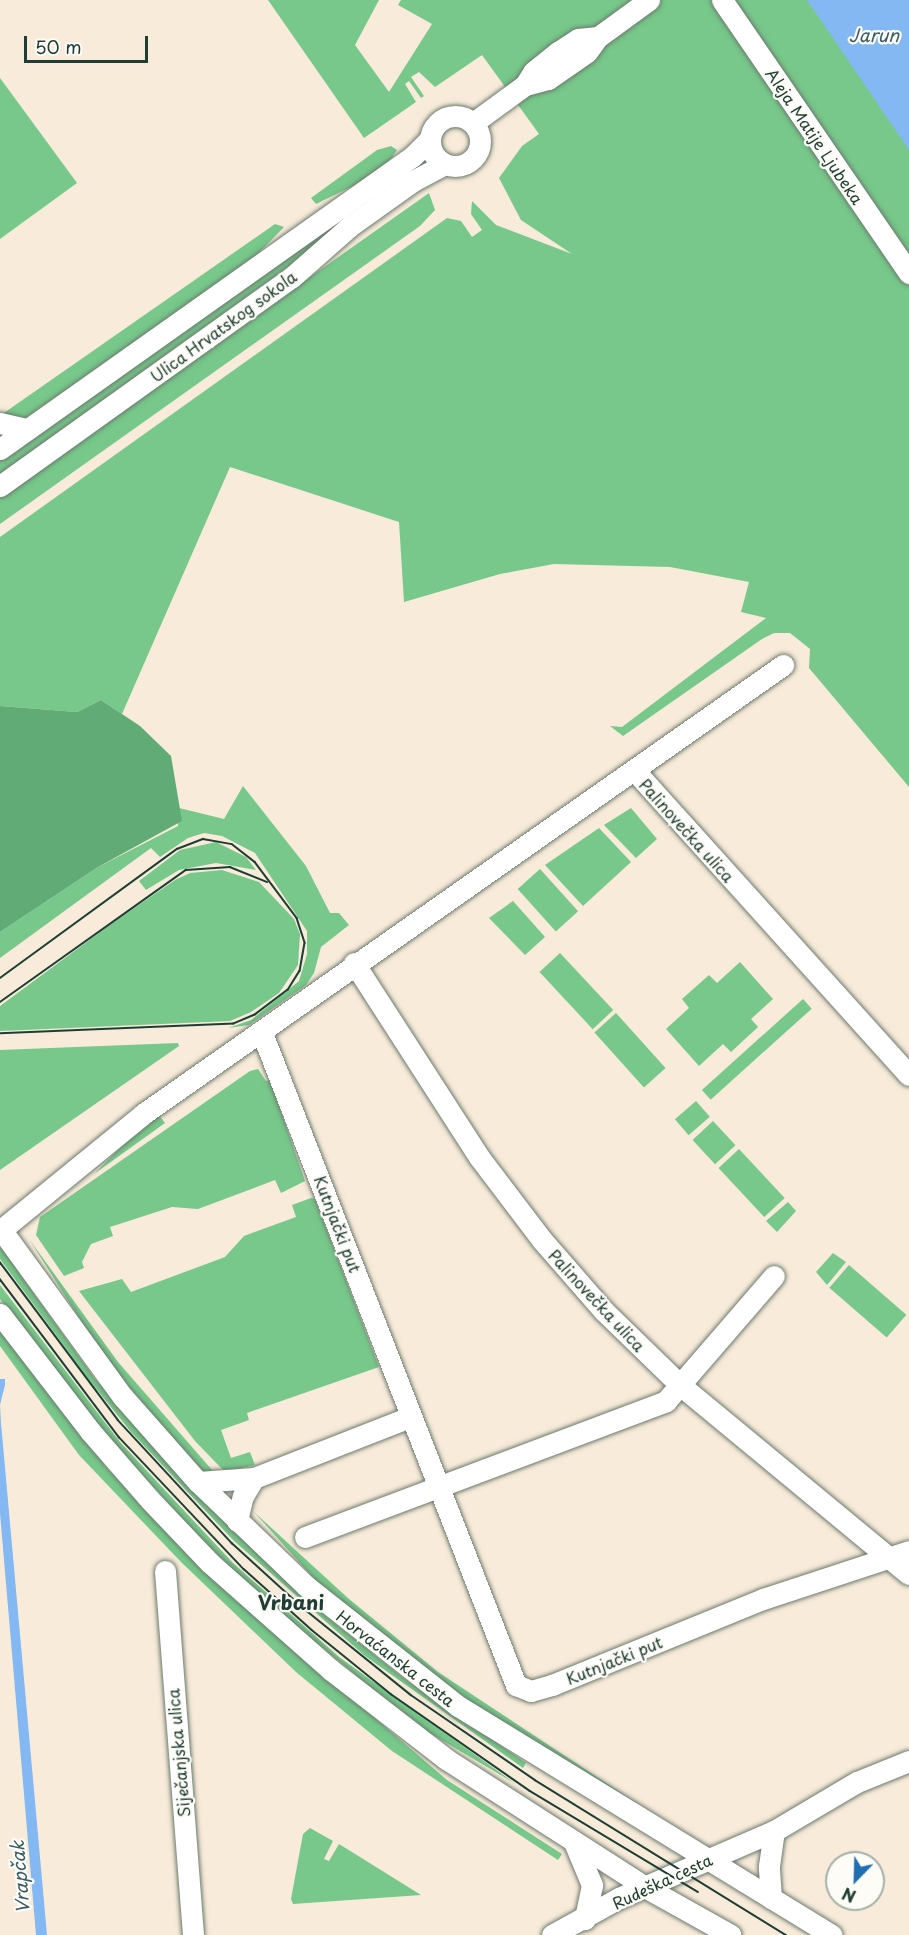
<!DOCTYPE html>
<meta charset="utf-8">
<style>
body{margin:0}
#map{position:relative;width:909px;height:1935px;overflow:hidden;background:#f8ebd9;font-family:"Playpen Sans",sans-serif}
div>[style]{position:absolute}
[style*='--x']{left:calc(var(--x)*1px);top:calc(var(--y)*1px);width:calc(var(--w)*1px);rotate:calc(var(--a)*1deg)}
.green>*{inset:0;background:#77c88a;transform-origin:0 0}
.forest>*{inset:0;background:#61ac76}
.water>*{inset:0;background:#84b8f2}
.roads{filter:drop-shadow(0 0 2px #6b7a6e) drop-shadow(0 0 2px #6b7a6e)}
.minor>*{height:21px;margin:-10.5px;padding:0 10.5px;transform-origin:10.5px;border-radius:10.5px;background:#fff}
.minor>.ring{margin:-10.5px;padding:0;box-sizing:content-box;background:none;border:21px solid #fff;border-radius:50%}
.tram>*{height:1.5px;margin:-0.75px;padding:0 0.75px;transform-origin:0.75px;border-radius:0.75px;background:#1f3d34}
span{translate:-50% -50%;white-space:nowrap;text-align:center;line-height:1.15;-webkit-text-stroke:4.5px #fdfcf7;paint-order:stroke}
.street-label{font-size:16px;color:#1f3d34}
.water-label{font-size:18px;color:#385c64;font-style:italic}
.quarter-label{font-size:20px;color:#1f3d34;font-weight:700}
.north{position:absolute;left:825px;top:1851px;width:60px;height:60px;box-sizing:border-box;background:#fdfcf7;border:2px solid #a4b0a9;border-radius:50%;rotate:203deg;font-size:16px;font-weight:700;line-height:24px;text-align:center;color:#1f3d34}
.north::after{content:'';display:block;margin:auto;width:21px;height:27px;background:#1f6fb2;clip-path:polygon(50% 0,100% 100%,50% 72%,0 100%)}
.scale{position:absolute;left:24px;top:36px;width:124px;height:27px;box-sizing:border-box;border:3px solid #1f3d34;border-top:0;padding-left:8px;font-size:18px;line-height:21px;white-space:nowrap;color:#1f3d34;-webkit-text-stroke:4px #fdfcf7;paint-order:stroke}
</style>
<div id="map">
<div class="green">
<i style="clip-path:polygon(268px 0,379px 0,355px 45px,389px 92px,432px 24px,398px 5px,401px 0,909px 0,909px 787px,809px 668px,810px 649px,790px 633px,774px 633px,762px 639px,623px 736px,610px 726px,622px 727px,766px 618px,741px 612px,749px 582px,670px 567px,554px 564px,500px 574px,404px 602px,399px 522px,230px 467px,122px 714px,101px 700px,77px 712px,0 706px,0 537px,447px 218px,461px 221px,472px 237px,482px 230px,471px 214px,472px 201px,496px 225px,572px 254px,521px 220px,499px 178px,522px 146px,539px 134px,482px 55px,435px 87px,419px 72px,411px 77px,424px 96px,421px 98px,409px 81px,405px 84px,416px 102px,364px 138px)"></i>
<i style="clip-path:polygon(0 78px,77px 183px,0 239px)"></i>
<i style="clip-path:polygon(391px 146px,397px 150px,391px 159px,363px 181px,316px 204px,311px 198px,377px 150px)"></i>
<i style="clip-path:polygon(410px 169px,309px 252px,0 474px,0 458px)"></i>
<i style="clip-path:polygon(429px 193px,435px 210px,420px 226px,0 524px,0 496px)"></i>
<i style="clip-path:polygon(275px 224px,284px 227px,255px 257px,27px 417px,22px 420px,1px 415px)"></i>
<i style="clip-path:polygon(243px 786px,306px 866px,330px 913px,339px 913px,349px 925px,321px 947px,314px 973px,306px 985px,249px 1025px,228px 1028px,251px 1020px,299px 981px,307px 954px,307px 931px,255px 853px,222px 836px,204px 833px,188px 838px,160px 857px,151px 848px,0 958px,0 932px,98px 867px,178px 826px,179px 808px,224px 819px)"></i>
<i style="clip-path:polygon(631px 808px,657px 839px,636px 858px,604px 825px)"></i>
<i style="clip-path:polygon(599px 828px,631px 862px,583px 906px,545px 865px)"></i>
<i style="clip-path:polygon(216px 842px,246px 857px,256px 870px,216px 863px,179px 870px,146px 890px,139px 881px,180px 850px)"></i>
<i style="left:540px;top:869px;width:57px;height:30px;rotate:48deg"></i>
<i style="clip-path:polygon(222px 870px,259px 882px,294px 919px,300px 934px,298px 965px,279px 993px,251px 1012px,230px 1021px,0 1031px,0 1006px,111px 924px,175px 880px,190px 873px)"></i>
<i style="clip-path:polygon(513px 901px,545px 937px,525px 955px,489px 918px)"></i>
<i style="left:560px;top:953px;width:78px;height:28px;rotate:47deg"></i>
<i style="clip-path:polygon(740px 962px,773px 999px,751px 1019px,758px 1027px,731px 1052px,723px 1044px,699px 1066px,666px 1029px,689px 1008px,682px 999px,709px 975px,717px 983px)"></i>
<i style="left:803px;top:999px;width:13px;height:136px;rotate:48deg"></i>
<i style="left:616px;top:1013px;width:74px;height:29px;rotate:48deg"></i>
<i style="clip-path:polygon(178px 1043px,179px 1046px,0 1170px,0 1050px)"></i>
<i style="clip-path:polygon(258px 1069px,266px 1081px,270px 1080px,305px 1181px,281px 1193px,275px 1180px,198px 1209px,172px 1207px,110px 1227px,113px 1236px,91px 1244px,82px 1262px,84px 1268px,64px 1276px,36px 1235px,40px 1217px,250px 1071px)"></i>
<i style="left:696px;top:1101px;width:21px;height:28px;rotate:49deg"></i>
<i style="clip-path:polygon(158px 1114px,165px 1123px,94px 1174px,131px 1137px)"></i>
<i style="left:713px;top:1121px;width:33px;height:28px;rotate:47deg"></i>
<i style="left:739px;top:1149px;width:67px;height:28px;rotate:47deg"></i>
<i style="clip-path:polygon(311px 1198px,315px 1199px,379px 1367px,247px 1413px,249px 1420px,221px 1430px,231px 1458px,250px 1452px,255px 1465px,225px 1472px,195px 1441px,79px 1291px,122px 1279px,131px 1292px,225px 1257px,244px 1236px,296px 1217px,292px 1205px)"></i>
<i style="clip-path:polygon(788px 1202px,796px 1211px,777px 1232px,766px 1221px)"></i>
<i style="clip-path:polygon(29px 1239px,118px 1362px,219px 1478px,202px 1472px,116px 1376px)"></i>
<i style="clip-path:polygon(0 1246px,95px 1379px,235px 1533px,322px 1613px,402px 1677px,526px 1763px,523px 1768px,365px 1656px,234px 1541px,131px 1432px,89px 1380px,0 1259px)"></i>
<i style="clip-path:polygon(833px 1253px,846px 1262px,827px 1285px,816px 1272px)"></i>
<i style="left:849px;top:1265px;width:76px;height:30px;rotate:41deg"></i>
<i style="clip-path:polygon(0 1285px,120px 1442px,233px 1563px,339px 1657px,516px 1784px,416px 1725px,265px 1600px,204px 1542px,76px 1402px,0 1299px)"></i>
<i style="clip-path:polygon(0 1331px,107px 1468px,220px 1585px,447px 1780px,562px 1854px,558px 1860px,392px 1751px,296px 1672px,181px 1562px,79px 1455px,0 1346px)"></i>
<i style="clip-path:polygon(254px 1512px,349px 1599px,438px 1672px,644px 1808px,488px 1717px,319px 1584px)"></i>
<i style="clip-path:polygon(310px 1828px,333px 1841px,324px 1859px,329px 1861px,339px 1844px,421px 1895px,293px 1904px,291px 1899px,303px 1834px)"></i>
</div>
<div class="forest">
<i style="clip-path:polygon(101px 700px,140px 726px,171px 756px,182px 821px,98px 867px,0 932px,0 706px,77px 712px)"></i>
</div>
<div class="water">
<i style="clip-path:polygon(807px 0,909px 0,909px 150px)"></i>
<i style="clip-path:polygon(0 1379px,5px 1379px,5px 1385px,0 1405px,1px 1423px,47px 1935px,36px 1935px,0 1513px)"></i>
</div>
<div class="roads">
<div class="minor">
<i style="--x:722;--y:0;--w:331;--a:55.6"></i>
<i style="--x:525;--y:85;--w:15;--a:-58"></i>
<i style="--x:533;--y:72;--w:32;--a:-39"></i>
<i style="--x:558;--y:52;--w:24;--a:-33"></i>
<i style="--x:578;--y:39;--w:20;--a:-6"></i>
<i class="ring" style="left:430px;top:116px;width:29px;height:29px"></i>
<i style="--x:473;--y:123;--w:64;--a:-36.2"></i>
<i style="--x:525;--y:85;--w:24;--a:-15"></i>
<i style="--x:548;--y:79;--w:47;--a:-34.7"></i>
<i style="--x:587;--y:52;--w:19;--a:-54"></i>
<i style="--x:598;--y:37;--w:63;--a:-36"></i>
<i style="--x:0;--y:423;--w:28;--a:13"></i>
<i style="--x:0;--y:449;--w:506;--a:-35.35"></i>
<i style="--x:413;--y:156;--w:24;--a:-45"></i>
<i style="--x:0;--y:486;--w:359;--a:-35.6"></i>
<i style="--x:292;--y:277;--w:77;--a:-41.3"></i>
<i style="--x:350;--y:226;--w:77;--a:-35.5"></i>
<i style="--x:413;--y:181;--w:36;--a:-28"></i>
<i style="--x:635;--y:771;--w:409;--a:48"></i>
<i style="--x:354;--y:963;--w:231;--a:57.2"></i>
<i style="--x:479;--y:1157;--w:104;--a:52.8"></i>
<i style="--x:542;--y:1240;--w:94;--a:48.9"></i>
<i style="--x:604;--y:1311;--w:105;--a:44.2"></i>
<i style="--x:679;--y:1384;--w:298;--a:39.6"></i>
<i style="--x:262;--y:1033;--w:700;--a:68.72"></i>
<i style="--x:516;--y:1685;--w:16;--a:22"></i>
<i style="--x:531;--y:1691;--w:22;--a:-16"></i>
<i style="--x:552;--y:1685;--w:228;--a:-22.2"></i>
<i style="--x:763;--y:1599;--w:154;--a:-18.2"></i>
<i style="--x:0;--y:1228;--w:209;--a:54"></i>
<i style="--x:123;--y:1397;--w:113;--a:48.6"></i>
<i style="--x:198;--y:1482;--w:150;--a:43.9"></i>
<i style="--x:306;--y:1586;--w:194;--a:38.3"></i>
<i style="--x:458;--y:1706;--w:438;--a:31.5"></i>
<i style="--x:1;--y:1230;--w:183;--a:-39.2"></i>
<i style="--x:143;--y:1114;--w:782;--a:-35.05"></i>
<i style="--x:0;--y:1314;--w:148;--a:52.4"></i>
<i style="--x:90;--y:1431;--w:91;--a:49"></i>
<i style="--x:150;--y:1500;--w:87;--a:46.4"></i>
<i style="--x:210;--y:1563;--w:162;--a:41.5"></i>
<i style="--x:331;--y:1670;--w:145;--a:37.7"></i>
<i style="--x:446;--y:1759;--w:237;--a:32.7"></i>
<i style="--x:645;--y:1887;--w:98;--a:29.2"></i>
<i style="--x:198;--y:1482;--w:56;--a:-4.1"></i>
<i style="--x:254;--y:1478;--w:168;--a:-21.4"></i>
<i style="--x:237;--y:1521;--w:26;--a:-77"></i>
<i style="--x:243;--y:1496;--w:21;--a:-59"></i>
<i style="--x:305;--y:1537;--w:386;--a:-20.6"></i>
<i style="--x:666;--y:1401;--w:165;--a:-49.2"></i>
<i style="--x:165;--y:1571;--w:365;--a:85.6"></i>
<i style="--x:574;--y:1842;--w:47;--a:67.3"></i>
<i style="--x:592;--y:1885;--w:35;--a:102"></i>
<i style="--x:771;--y:1898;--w:32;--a:-94"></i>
<i style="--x:769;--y:1866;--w:35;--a:-82"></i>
<i style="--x:552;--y:1935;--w:77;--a:-28.9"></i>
<i style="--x:619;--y:1898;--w:169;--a:-23.4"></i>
<i style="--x:774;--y:1831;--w:96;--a:-30.6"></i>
<i style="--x:857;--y:1782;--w:56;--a:-22"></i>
</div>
</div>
<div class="tram">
<i style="--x:0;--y:978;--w:219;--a:-36.1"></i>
<i style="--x:177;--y:849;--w:28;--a:-21"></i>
<i style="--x:203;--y:839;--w:29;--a:10"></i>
<i style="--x:232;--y:844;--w:29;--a:38"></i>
<i style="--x:255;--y:862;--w:70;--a:53.1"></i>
<i style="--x:297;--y:918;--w:26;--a:72"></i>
<i style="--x:305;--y:943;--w:28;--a:100"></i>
<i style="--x:300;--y:971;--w:22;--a:122"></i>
<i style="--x:288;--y:990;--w:41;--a:142.9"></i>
<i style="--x:255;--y:1015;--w:23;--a:157"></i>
<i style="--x:234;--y:1024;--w:234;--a:177.6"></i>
<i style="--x:0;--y:1002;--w:228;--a:-35.4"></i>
<i style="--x:186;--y:870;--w:44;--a:-3.9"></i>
<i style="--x:230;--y:867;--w:40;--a:22"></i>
<i style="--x:0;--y:1262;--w:197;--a:53.2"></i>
<i style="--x:118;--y:1420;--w:168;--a:47.2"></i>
<i style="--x:232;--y:1543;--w:95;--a:42.4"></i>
<i style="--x:302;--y:1607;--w:140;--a:38.9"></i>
<i style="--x:411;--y:1695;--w:150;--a:34.4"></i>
<i style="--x:535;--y:1780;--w:295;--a:31.7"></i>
<i style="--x:0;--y:1279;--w:198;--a:53"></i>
<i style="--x:119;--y:1437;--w:182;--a:46.6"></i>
<i style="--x:244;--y:1569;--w:91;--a:41.9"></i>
<i style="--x:312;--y:1630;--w:102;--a:39"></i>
<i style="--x:391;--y:1694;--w:169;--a:34.9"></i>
<i style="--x:530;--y:1791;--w:196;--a:31"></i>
</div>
<div class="street-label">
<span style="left:815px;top:136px;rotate:56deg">Aleja Matije Ljubeka</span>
<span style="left:223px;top:326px;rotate:-36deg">Ulica Hrvatskog sokola</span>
<span style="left:687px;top:830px;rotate:48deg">Palinovečka ulica</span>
<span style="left:338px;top:1224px;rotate:69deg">Kutnjački put</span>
<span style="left:597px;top:1300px;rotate:47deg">Palinovečka ulica</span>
<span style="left:396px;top:1658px;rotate:38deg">Horvaćanska cesta</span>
<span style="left:614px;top:1660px;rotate:-22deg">Kutnjački put</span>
<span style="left:178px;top:1753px;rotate:-95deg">Siječanjska ulica</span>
<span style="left:662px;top:1881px;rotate:-25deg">Rudeška cesta</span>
</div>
<div class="water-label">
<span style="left:874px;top:35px">Jarun</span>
<span style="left:20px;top:1877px;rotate:-95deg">Vrapčak</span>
</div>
<div class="quarter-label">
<span style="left:291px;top:1602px">Vrbani</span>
</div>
<div class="north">N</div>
<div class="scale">50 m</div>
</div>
